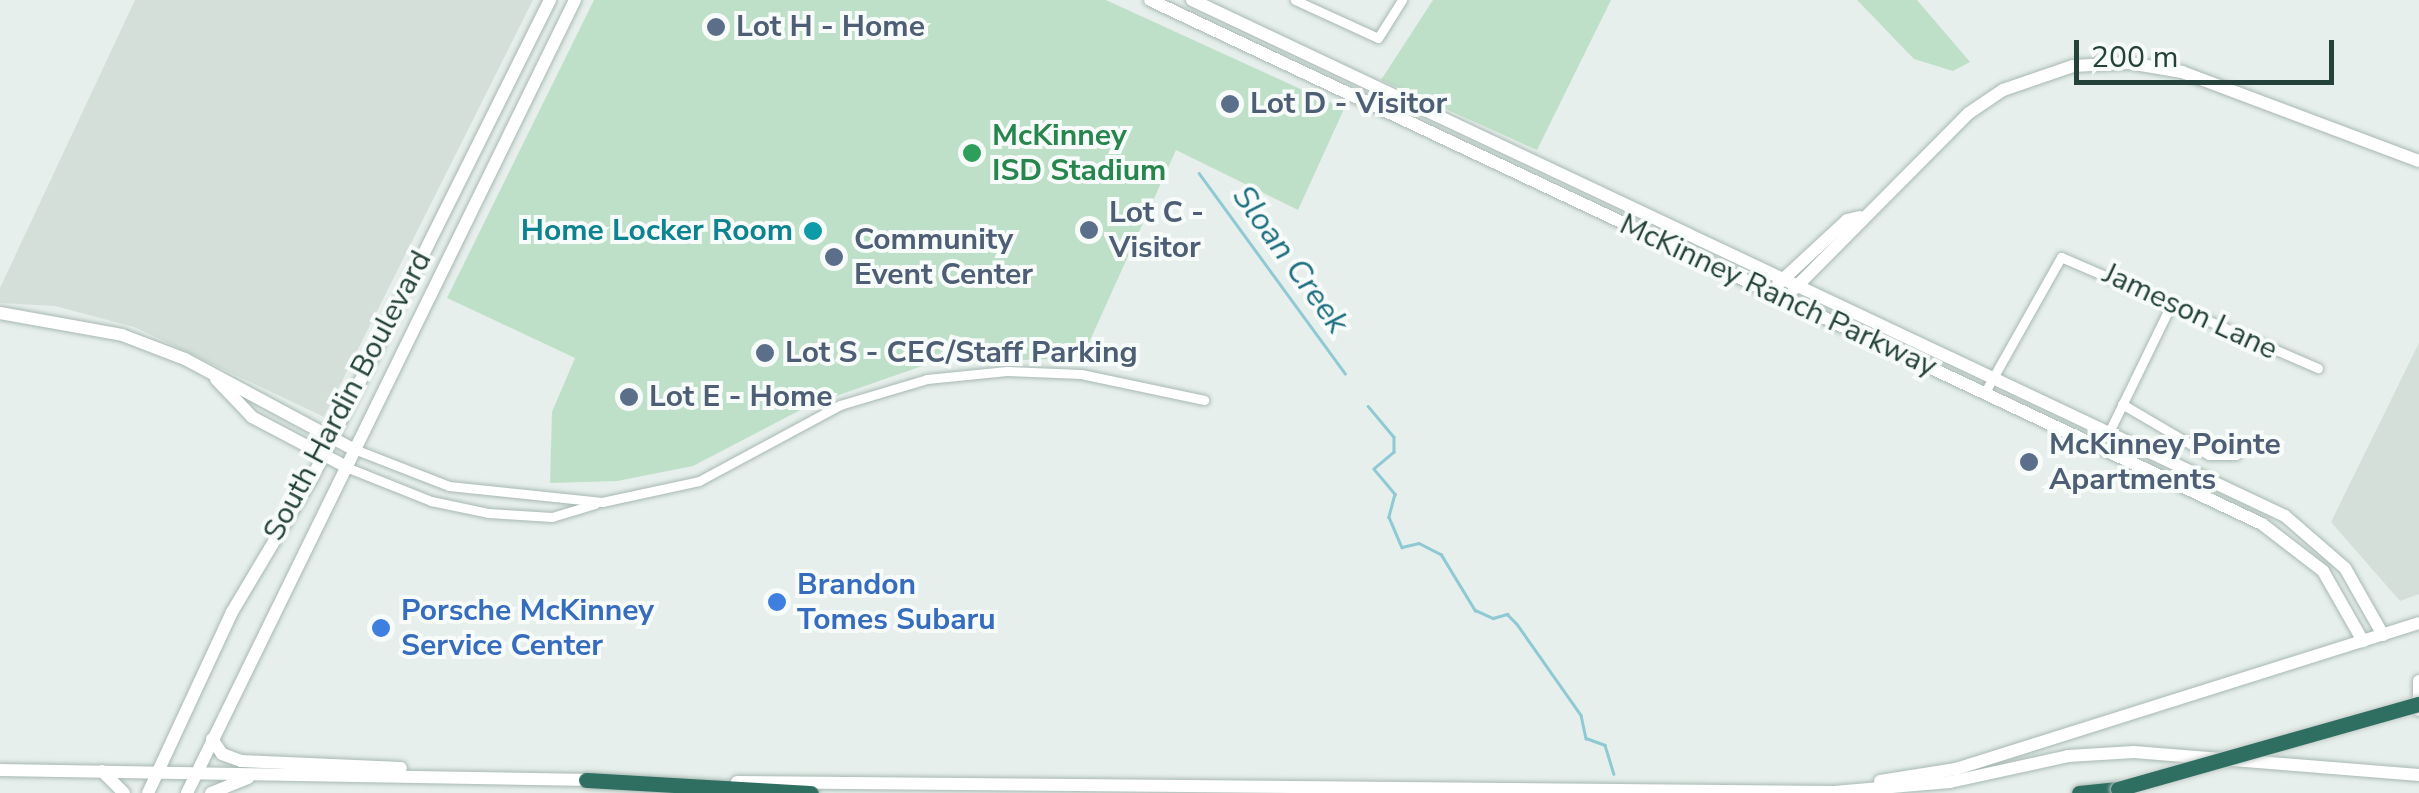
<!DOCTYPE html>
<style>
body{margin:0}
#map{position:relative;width:2419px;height:793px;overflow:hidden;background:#e6efeb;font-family:"Nunito Sans",sans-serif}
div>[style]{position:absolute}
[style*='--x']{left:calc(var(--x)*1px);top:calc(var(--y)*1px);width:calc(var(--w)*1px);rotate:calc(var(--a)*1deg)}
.built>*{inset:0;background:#d4dfda}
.green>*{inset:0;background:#bfe0c8}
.stream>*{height:2.5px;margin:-1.25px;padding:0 1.25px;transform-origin:1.25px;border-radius:1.25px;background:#8ec9d4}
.roads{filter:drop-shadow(0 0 2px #a8b8b2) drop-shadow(0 0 2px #a8b8b2)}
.street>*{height:9px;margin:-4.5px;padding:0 4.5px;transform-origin:4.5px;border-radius:4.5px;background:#fff}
.secondary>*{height:12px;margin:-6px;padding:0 6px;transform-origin:6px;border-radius:6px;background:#fff}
.highway>*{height:15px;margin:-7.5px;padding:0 7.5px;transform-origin:7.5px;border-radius:7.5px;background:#2f6f62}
.bridges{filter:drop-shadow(0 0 2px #c2cac8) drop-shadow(0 0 2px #c2cac8)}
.highway-bridge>*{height:15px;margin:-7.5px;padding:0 7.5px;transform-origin:7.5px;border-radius:7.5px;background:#2f6f62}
.dots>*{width:28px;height:28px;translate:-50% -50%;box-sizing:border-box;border:5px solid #f7fbf9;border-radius:50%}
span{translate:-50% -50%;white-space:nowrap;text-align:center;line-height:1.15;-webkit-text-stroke:8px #f7fbf9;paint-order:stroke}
.service-label{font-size:30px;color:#4e5e75;font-weight:700}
.left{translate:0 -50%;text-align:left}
.leisure-label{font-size:30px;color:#27864d;font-weight:700}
.culture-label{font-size:30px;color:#0d838f;font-weight:700}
.right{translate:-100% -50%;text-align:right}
.street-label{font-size:30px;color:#24423a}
.shop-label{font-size:30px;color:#366cbe;font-weight:700}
.water-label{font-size:32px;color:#1c6f80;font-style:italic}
.scale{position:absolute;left:2074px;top:40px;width:260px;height:45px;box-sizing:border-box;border:5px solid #24423a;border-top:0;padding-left:12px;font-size:30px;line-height:35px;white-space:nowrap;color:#24423a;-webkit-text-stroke:8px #f7fbf9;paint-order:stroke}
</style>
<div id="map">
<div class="built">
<i style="clip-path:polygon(135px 0,533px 0,324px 417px,134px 327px,55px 306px,0 303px,0 288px)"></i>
<i style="clip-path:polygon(2419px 343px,2419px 594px,2400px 601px,2331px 522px)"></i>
</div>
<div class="green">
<i style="clip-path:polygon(594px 0,1106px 0,1344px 109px,1298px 210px,1176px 150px,1082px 358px,931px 363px,810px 405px,693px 466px,617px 481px,550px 483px,552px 412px,575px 358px,447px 298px)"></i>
<i style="clip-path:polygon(1433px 0,1611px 0,1537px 150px,1381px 80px)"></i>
<i style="clip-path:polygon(1857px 0,1917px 0,1970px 62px,1953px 71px,1914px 59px)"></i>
</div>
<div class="stream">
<i style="--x:1199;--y:173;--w:248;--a:53.9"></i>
<i style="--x:1368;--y:406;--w:40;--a:50"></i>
<i style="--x:1394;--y:437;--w:15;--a:90"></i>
<i style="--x:1394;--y:452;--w:26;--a:140"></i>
<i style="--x:1374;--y:469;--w:33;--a:50"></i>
<i style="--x:1395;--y:494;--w:24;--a:105"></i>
<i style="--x:1389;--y:517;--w:33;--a:67"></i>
<i style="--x:1402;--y:547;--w:17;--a:-13"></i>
<i style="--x:1419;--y:543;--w:25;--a:27"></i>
<i style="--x:1441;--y:554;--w:66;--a:58.7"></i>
<i style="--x:1475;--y:610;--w:20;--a:24"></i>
<i style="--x:1493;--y:618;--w:15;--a:-16"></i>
<i style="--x:1507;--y:614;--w:14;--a:45"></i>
<i style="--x:1517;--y:624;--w:111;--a:54.9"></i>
<i style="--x:1581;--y:715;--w:24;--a:78"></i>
<i style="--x:1586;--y:738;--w:20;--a:20"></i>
<i style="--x:1605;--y:745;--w:30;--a:73"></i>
</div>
<div class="roads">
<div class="street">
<i style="--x:1295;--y:0;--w:91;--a:24.6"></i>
<i style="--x:1378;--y:38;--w:45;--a:-57.7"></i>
<i style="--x:1985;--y:392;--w:155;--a:-60.6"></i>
<i style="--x:2061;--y:257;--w:280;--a:23.4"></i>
<i style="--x:2122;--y:404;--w:101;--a:30.4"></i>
<i style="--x:2209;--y:455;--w:27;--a:0"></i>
<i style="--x:2109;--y:432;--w:144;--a:-64"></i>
<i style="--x:354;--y:449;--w:102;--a:21.3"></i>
<i style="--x:449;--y:486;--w:154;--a:6"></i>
<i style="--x:602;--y:502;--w:99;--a:-12.2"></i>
<i style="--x:699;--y:481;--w:160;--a:-28.3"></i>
<i style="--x:840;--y:405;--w:91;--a:-16.6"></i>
<i style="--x:927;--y:379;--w:80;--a:-5.7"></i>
<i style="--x:1007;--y:371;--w:74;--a:2.3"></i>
<i style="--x:1081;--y:374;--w:126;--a:11.9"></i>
<i style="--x:346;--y:467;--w:92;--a:21.8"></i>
<i style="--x:431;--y:501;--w:58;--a:11.9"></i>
<i style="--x:488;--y:513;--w:64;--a:3.6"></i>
<i style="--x:552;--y:517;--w:45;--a:-16.8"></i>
</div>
<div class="secondary">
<i style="--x:1150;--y:0;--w:1229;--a:25.23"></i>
<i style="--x:2262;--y:524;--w:77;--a:37.6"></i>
<i style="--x:2323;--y:571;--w:81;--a:60.3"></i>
<i style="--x:1192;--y:0;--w:1209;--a:25.27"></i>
<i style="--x:2285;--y:516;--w:79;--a:40.9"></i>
<i style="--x:2345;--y:568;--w:77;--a:60.4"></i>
<i style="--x:1778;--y:284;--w:94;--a:-42.8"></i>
<i style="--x:1847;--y:220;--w:13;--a:-13"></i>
<i style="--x:1794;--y:289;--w:248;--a:-45.2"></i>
<i style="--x:1969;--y:113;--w:41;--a:-34.1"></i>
<i style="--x:2003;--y:90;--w:74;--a:-18.9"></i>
<i style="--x:2073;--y:66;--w:56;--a:-3.1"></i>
<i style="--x:2129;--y:63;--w:54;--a:9.6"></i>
<i style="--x:2182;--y:72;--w:253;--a:20.6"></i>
<i style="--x:0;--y:313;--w:124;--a:10.2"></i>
<i style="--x:122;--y:335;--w:67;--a:20.9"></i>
<i style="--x:185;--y:359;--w:191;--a:28.2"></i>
<i style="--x:216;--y:379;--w:52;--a:46.5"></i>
<i style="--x:252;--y:417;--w:105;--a:27.8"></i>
<i style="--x:2419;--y:681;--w:29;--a:90"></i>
<i style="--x:212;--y:739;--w:18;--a:56"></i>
<i style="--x:222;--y:754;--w:20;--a:20"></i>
<i style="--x:241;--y:761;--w:160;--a:2.5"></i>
<i style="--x:0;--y:770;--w:592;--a:0.97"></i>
<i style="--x:102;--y:771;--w:31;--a:45"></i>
<i style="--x:1880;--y:781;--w:77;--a:-9"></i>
<i style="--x:1956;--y:769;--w:485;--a:-17.5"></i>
<i style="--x:737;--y:782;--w:1097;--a:0.52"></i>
<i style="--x:1834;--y:792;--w:116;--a:-4.9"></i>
<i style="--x:1950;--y:782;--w:121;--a:-12.4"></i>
<i style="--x:2068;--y:756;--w:66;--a:-3.5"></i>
<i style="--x:2134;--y:752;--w:286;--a:4.6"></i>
<i style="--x:148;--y:793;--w:200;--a:-65.1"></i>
<i style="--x:232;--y:612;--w:158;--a:-59.2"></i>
<i style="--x:313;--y:476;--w:532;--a:-63.53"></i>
<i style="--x:187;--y:793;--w:883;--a:-63.93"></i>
<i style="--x:211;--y:793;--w:40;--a:-22"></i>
</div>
<div class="highway">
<i style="--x:586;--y:780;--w:225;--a:3.3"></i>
<i style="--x:2079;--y:793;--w:39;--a:-6"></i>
</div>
</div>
<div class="bridges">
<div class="highway-bridge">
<i style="--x:2118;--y:789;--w:313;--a:-15.8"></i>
</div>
</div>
<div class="dots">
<i style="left:716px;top:27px;background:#5c6f8a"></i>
<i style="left:1230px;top:104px;background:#5c6f8a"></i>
<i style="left:972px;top:153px;background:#2e9e5b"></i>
<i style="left:1089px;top:230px;background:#5c6f8a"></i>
<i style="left:813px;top:231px;background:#0f9aa8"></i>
<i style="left:834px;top:257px;background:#5c6f8a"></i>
<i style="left:765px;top:353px;background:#5c6f8a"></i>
<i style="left:629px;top:397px;background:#5c6f8a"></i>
<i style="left:2029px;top:462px;background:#5c6f8a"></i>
<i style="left:777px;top:602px;background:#3f7fe0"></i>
<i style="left:381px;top:628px;background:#3f7fe0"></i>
</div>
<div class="service-label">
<span class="left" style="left:736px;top:27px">Lot H - Home</span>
<span class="left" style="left:1250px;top:104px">Lot D - Visitor</span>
<span class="left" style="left:1109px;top:230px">Lot C -<br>Visitor</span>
<span class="left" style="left:854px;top:257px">Community<br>Event Center</span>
<span class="left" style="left:785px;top:353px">Lot S - CEC/Staff Parking</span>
<span class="left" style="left:649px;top:397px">Lot E - Home</span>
<span class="left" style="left:2049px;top:462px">McKinney Pointe<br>Apartments</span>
</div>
<div class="leisure-label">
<span class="left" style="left:992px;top:153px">McKinney<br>ISD Stadium</span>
</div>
<div class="culture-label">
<span class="right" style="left:793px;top:231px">Home Locker Room</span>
</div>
<div class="street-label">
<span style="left:1778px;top:296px;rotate:25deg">McKinney Ranch Parkway</span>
<span style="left:2190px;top:312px;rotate:25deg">Jameson Lane</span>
<span style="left:348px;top:396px;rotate:-62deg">South Hardin Boulevard</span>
</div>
<div class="shop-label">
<span class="left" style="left:797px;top:602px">Brandon<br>Tomes Subaru</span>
<span class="left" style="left:401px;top:628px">Porsche McKinney<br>Service Center</span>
</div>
<div class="water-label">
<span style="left:1290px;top:260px;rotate:54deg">Sloan Creek</span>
</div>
<div class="scale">200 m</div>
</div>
